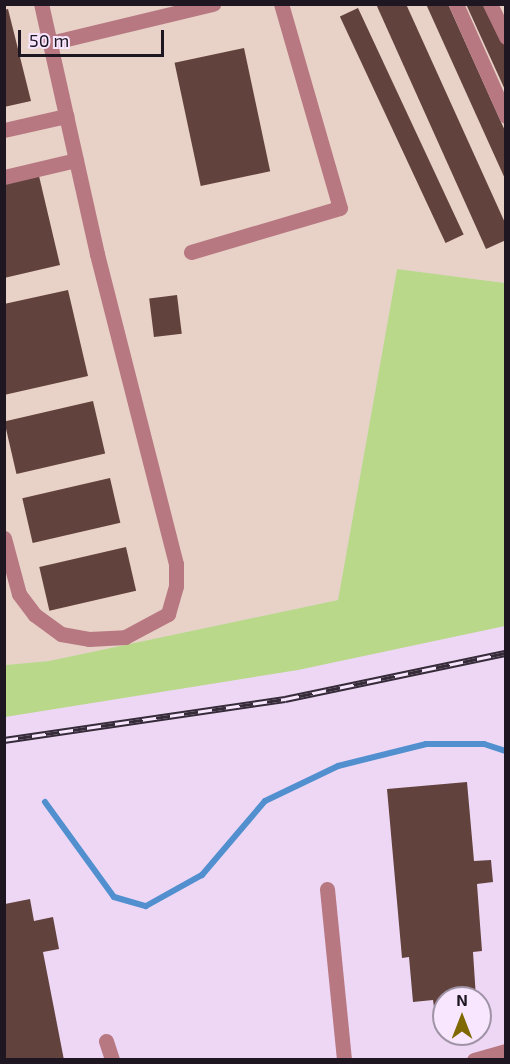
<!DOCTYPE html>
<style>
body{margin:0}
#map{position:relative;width:510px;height:1064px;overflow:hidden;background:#edd7f5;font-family:"Exo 2",sans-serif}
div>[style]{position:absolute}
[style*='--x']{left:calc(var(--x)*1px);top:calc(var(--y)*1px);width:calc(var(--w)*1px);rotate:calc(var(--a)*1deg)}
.commercial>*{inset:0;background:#e8d1c6}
.green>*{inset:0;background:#bad889}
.stream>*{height:6px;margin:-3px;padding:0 3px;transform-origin:3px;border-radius:3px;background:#518fcf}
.building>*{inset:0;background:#62423d;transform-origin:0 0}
.minor>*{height:15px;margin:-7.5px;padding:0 7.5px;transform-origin:7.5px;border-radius:7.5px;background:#b77882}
.rail>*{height:7px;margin-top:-3.5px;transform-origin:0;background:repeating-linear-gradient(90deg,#f7e6fe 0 14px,#362c39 0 28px);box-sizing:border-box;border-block:2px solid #362c39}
span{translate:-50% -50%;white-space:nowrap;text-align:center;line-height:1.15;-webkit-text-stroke:6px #f7e6fe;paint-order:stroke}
.frame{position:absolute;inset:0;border:6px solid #1e1621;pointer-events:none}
.north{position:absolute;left:432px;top:986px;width:60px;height:60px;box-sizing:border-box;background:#f7e6fe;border:2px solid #a093a6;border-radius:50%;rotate:0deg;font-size:16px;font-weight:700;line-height:24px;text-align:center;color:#1e1621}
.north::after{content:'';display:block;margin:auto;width:21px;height:27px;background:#806800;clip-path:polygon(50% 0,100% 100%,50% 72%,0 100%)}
.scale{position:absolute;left:18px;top:30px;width:146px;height:27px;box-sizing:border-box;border:3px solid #1e1621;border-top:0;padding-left:8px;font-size:18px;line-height:21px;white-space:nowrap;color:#1e1621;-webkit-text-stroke:4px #f7e6fe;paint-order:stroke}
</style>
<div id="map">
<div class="commercial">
<i style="clip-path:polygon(5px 5px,505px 5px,505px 283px,397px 269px,338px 600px,49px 661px,5px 665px)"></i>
</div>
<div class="green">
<i style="clip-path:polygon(397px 269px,505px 283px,505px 626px,298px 670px,5px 717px,5px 665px,49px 661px,338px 600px)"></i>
</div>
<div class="stream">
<i style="--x:45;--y:802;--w:117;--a:54"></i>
<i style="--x:114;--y:897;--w:33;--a:16"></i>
<i style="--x:146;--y:906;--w:64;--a:-29"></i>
<i style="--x:202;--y:875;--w:97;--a:-49.6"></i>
<i style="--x:265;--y:801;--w:81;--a:-25.6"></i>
<i style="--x:338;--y:766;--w:91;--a:-14"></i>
<i style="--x:426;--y:744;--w:58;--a:0"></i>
<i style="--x:484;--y:744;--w:23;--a:18"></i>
</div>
<div class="building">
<i style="clip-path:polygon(376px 4px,406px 4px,506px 225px,506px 240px,486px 249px)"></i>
<i style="clip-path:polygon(426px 4px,448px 4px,506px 133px,506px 181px)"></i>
<i style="clip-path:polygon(466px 4px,487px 4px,506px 44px,506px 92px)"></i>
<i style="left:358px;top:8px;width:250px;height:20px;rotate:65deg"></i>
<i style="clip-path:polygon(8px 9px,31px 101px,4px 107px,4px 10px)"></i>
<i style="left:244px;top:48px;width:126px;height:71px;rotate:78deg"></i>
<i style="clip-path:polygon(39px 176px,60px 265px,4px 278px,4px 184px)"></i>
<i style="clip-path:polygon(68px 290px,88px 376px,4px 395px,4px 304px)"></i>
<i style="left:177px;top:295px;width:39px;height:28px;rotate:83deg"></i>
<i style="left:93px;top:401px;width:54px;height:91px;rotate:77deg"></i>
<i style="left:110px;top:478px;width:46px;height:90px;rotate:77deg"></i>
<i style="left:126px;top:547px;width:45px;height:89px;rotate:77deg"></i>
<i style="clip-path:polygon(467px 782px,474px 861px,491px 860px,493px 882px,477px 884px,482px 951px,473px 952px,476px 998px,444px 998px,444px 1013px,435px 1014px,433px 1000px,413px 1002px,409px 957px,402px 958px,387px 789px)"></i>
<i style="clip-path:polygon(30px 899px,34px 921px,53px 917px,59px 949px,43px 952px,64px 1060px,5px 1060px,5px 904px)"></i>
</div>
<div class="minor">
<i style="--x:456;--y:4;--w:123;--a:65.9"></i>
<i style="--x:490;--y:4;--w:37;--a:64"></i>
<i style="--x:50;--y:43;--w:168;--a:-13.5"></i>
<i style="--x:4;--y:130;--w:64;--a:-12.7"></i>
<i style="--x:4;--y:177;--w:74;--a:-13.3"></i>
<i style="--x:191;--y:252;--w:155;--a:-16.5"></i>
<i style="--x:340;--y:208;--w:212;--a:-106.1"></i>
<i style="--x:4;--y:538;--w:58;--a:75"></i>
<i style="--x:19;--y:594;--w:26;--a:53"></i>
<i style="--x:35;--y:615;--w:32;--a:36"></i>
<i style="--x:61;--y:634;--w:28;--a:10"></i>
<i style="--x:89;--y:639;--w:36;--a:-3"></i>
<i style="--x:125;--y:637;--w:49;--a:-28.1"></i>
<i style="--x:168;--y:614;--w:29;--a:-74"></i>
<i style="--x:176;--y:586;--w:22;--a:-90"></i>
<i style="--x:176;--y:564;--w:320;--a:-104.3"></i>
<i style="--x:97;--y:254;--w:256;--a:-102.6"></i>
<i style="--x:327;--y:889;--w:172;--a:84.3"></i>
<i style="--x:106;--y:1041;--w:20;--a:72"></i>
<i style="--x:474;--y:1060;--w:33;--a:-16"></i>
</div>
<div class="rail">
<i style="--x:4;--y:740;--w:284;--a:-8.3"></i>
<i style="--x:285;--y:699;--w:226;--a:-11.8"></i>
</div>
<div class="frame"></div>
<div class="north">N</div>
<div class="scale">50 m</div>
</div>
